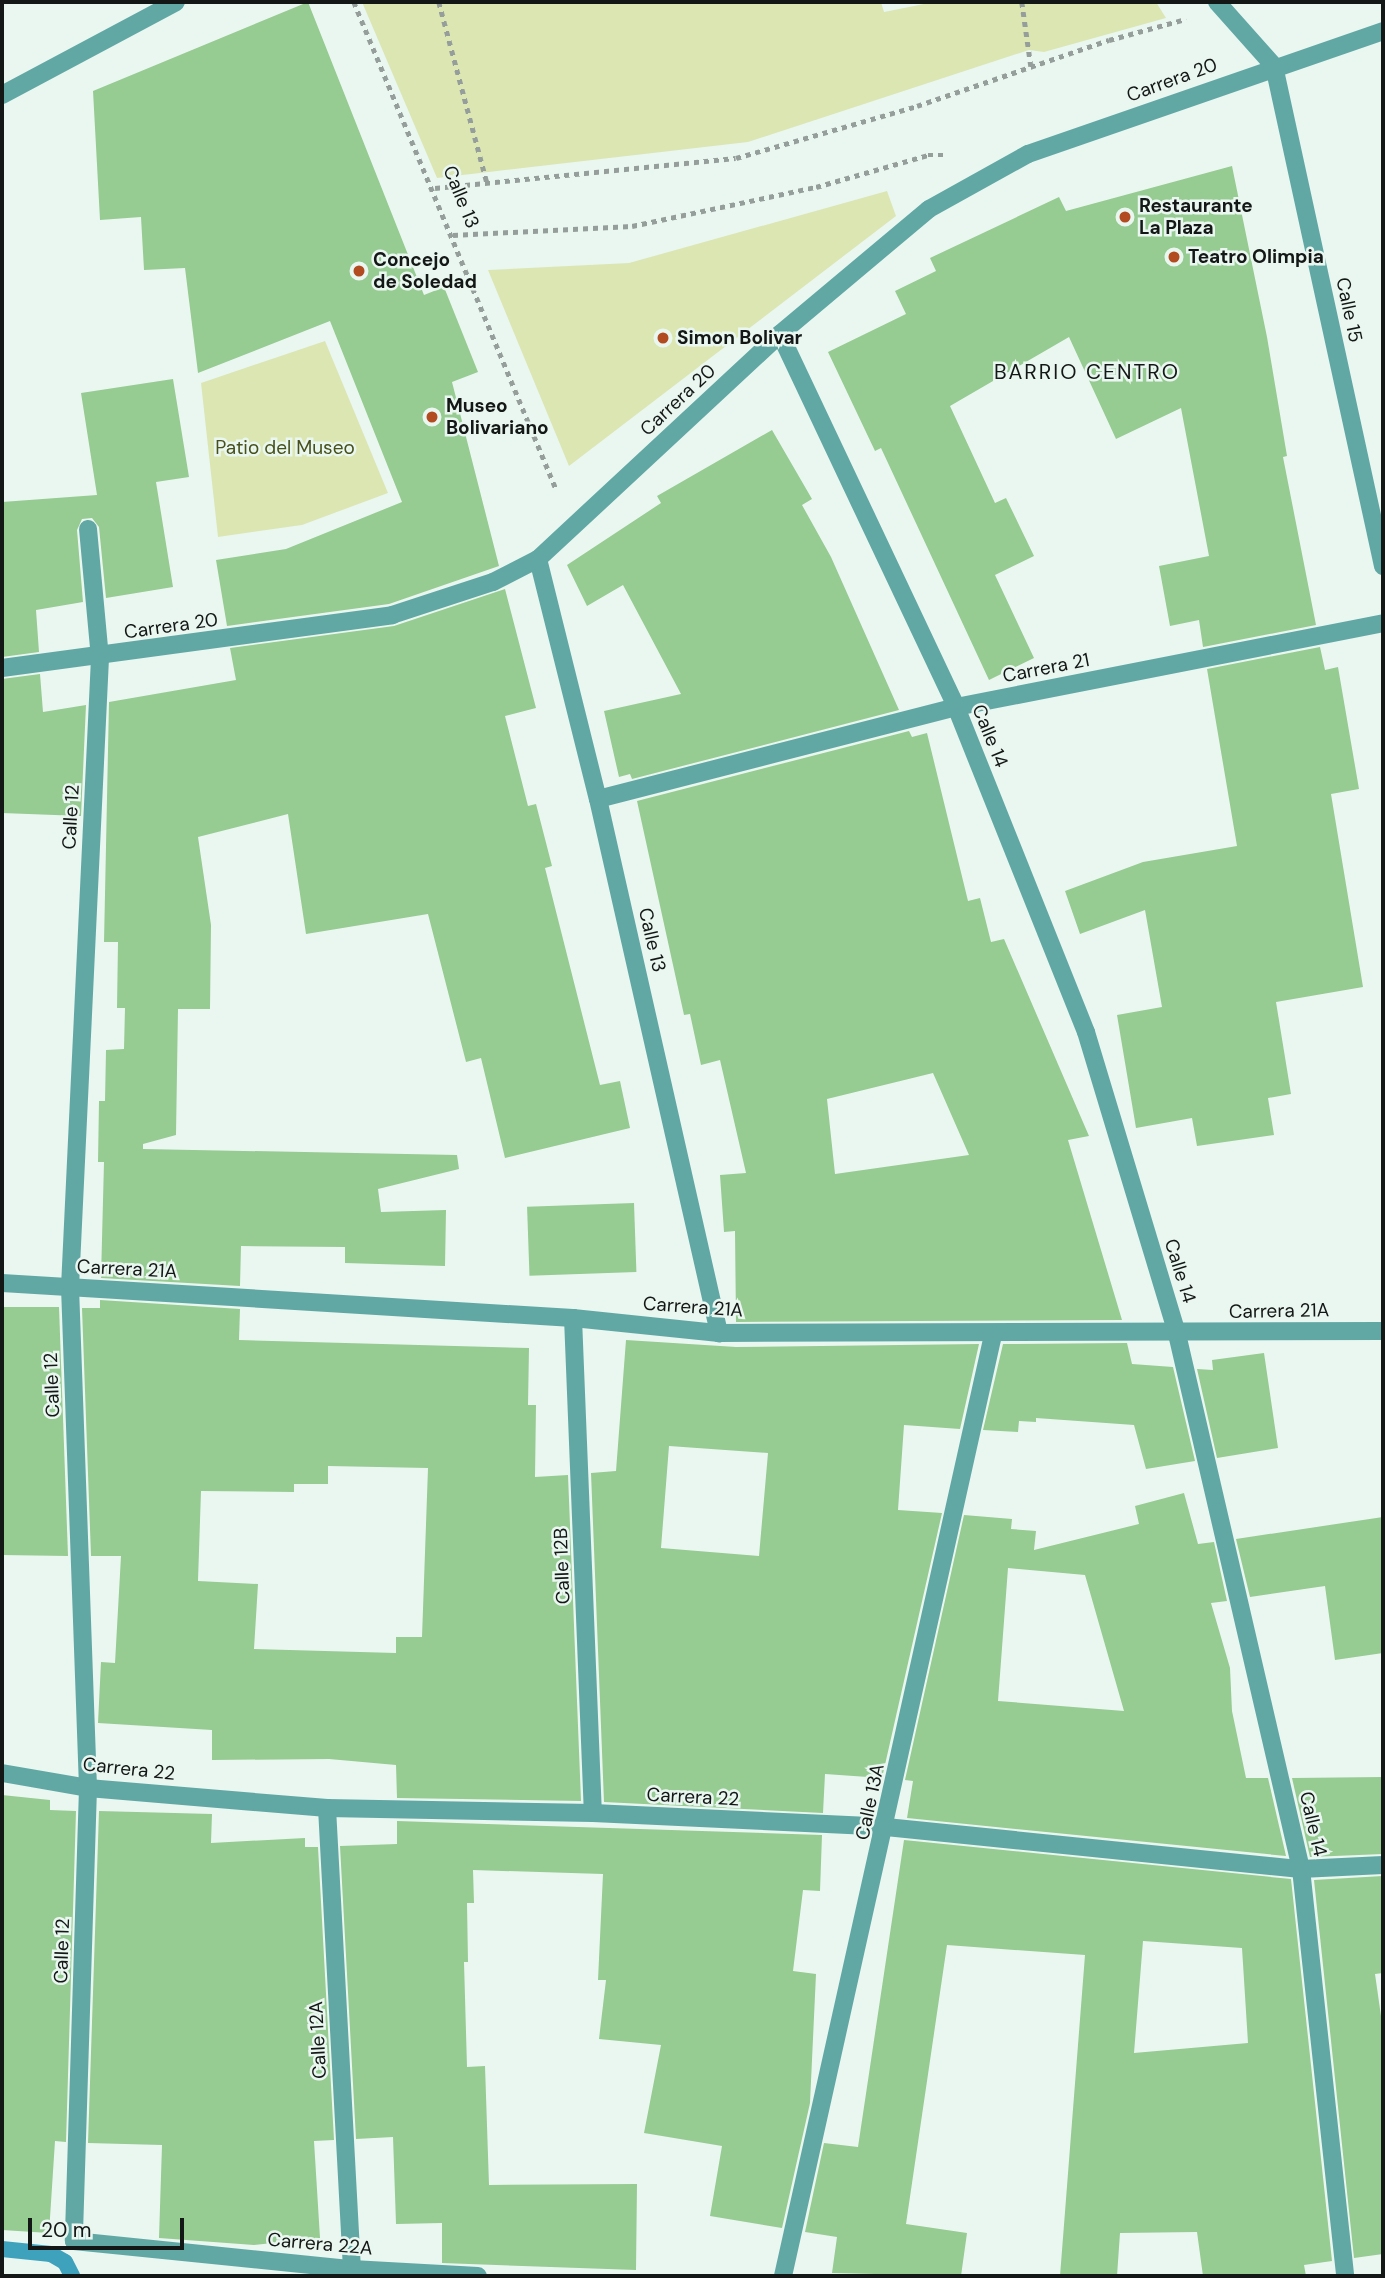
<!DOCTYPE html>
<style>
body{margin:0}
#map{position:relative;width:1385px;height:2278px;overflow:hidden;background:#eaf7f1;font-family:"DM Sans",sans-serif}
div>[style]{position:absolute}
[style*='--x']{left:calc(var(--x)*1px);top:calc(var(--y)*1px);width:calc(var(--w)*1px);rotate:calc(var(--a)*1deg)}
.green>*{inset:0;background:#dce6b3}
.stream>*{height:16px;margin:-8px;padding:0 8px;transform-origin:8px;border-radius:8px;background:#3fa2bc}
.building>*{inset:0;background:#96cb91;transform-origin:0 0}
.path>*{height:4.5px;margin-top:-2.25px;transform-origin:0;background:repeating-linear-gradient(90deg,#959e9a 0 5px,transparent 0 10px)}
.minor>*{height:18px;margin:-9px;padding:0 9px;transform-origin:9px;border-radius:9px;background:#61a8a5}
.dots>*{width:19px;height:19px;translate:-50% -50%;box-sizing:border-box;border:4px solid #eaf7f1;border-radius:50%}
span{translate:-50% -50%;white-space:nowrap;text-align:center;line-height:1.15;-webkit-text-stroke:5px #eaf7f1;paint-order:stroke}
.street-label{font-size:19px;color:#131715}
.poi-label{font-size:19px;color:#131715;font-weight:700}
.left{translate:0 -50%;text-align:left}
.park-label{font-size:19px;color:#48501a}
.neighbourhood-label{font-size:21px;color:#131715;letter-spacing:2px}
.frame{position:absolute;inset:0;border:4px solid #131715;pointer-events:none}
.scale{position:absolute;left:28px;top:2218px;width:156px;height:32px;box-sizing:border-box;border:4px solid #131715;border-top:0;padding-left:9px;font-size:21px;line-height:24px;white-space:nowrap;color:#131715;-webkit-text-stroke:5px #eaf7f1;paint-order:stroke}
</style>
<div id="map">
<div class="green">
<i style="clip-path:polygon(362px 2px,881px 2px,884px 12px,934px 2px,1156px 2px,1166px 18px,1044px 52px,1029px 50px,748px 142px,437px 178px)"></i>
<i style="clip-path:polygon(887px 191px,896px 216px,569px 466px,488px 270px,629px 263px)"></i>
<i style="clip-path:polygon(325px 341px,388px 493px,302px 525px,218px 537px,201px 383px)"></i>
</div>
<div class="stream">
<i style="--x:2;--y:2249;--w:49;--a:5.8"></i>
<i style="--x:51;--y:2254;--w:16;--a:30"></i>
<i style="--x:65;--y:2262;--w:16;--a:63"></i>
</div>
<div class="building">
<i style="clip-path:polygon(308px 2px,424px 295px,444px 287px,478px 372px,452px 382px,499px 566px,389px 604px,227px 626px,216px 560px,286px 549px,402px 502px,330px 321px,198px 373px,185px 268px,144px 270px,141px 217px,100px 220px,93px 91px)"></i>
<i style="clip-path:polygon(1232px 166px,1267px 337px,1287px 456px,1283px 457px,1316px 625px,1203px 647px,1199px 620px,1170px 626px,1159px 566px,1209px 556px,1181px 408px,1116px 439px,1069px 337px,950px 406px,995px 503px,1006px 498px,1034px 556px,995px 575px,1034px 658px,989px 680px,881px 448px,875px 451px,828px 352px,906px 314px,895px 291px,936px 271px,930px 258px,1059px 197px,1066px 211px)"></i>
<i style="clip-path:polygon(173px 379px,189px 477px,156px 482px,173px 587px,106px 598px,99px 527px,92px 518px,82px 519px,77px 530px,83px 602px,36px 610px,39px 652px,2px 657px,2px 502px,97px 495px,81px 393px)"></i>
<i style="clip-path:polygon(772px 430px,812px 499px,802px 505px,831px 557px,899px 710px,632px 779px,630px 774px,619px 777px,604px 711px,681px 694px,623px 585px,587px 606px,567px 565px,661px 503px,657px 496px)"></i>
<i style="clip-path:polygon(505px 589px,536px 708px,505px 716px,528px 806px,536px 804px,552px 866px,545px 868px,600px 1085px,620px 1081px,630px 1128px,505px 1158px,481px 1058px,466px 1062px,428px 914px,306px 934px,288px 814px,198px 837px,211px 925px,210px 1009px,178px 1009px,176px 1135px,143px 1144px,143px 1149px,457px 1155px,459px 1169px,378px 1189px,381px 1212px,446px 1210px,445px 1266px,345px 1263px,345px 1247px,241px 1246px,240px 1286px,101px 1278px,104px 1162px,98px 1162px,99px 1101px,105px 1101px,106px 1050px,124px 1049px,125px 1008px,117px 1008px,118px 942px,104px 942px,109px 702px,236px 680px,230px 648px,394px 626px)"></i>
<i style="clip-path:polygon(1320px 647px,1325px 670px,1338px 667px,1359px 789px,1331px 794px,1363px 987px,1276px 1002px,1291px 1094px,1268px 1098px,1274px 1135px,1197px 1146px,1192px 1118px,1136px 1128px,1117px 1015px,1162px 1007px,1145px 910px,1080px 934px,1065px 891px,1143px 862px,1237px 846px,1207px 669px)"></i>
<i style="clip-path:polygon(40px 674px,43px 712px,86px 705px,81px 816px,2px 813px,2px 679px)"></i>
<i style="clip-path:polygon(evenodd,909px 731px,912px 737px,927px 733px,968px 901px,980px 898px,991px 942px,1004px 939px,1089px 1136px,1068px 1140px,1122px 1320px,736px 1322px,735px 1231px,724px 1232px,720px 1175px,746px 1173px,720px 1060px,701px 1065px,690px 1014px,684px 1015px,637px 801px,909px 731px,933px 1073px,969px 1155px,835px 1174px,827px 1099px,933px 1073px)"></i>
<i style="left:634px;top:1203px;width:69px;height:107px;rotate:88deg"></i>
<i style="clip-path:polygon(evenodd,100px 1300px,240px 1309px,239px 1340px,529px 1348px,528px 1405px,536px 1405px,535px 1477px,568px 1475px,581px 1801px,397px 1798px,396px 1765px,329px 1759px,212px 1760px,212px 1730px,98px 1723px,101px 1662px,115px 1663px,121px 1556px,91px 1556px,82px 1308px,100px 1308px,100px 1300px,328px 1466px,428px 1468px,422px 1637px,396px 1637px,396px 1653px,254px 1649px,258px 1584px,198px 1581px,201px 1491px,294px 1492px,294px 1484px,328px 1484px,328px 1466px)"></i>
<i style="clip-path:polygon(2px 1307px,59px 1307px,68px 1556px,2px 1555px)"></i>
<i style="clip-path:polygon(evenodd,626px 1340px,736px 1347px,979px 1344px,960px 1429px,904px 1425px,898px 1510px,942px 1513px,882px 1778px,825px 1774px,823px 1813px,604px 1802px,591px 1473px,616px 1471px,626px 1340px,669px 1446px,768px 1453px,759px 1556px,661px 1548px,669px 1446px)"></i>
<i style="clip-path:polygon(1127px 1343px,1132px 1364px,1173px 1367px,1195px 1461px,1146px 1469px,1134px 1425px,1036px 1418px,1036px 1422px,1019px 1421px,1018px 1432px,983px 1430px,1003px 1344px)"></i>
<i style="clip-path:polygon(1264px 1353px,1278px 1448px,1217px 1458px,1197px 1369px,1213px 1370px,1212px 1360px)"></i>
<i style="clip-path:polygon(evenodd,1184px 1493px,1198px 1544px,1214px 1542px,1227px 1601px,1211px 1603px,1230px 1668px,1232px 1711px,1246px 1778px,1268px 1778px,1286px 1856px,907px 1818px,913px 1781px,905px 1780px,964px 1515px,1012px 1519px,1011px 1529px,1036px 1531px,1034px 1550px,1139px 1524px,1135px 1506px,1184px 1493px,1008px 1568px,1085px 1575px,1124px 1711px,998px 1701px,1008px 1568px)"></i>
<i style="clip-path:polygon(1383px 1517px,1383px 1653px,1335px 1660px,1325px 1586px,1250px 1597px,1236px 1539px)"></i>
<i style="clip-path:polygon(1383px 1777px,1383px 1854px,1310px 1857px,1292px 1778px)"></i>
<i style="clip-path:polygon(2px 1795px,50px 1800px,50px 1810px,76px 1811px,66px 2142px,55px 2141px,49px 2233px,2px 2230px)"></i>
<i style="clip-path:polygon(99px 1811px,212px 1814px,211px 1843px,305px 1838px,305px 1847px,318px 1847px,334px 2140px,314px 2141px,320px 2238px,254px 2245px,159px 2238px,162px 2145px,88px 2143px)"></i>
<i style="clip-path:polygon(397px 1821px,822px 1835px,820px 1891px,803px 1890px,793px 1971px,816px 1974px,810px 2103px,782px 2228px,710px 2216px,722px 2146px,644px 2133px,661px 2045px,599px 2039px,606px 1980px,598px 1980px,603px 1874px,473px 1870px,474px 1903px,467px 1903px,468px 1962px,464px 1962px,467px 2067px,485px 2066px,489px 2185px,637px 2184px,636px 2270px,442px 2263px,442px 2223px,396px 2224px,393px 2137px,356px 2139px,340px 1846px,397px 1844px)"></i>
<i style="clip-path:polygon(evenodd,904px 1840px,1291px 1879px,1332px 2261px,1304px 2265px,1306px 2276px,1203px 2276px,1197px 2232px,1120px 2233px,1117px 2276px,1060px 2276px,1085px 1955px,947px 1945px,906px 2224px,967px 2233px,961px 2276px,832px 2273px,837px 2237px,805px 2232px,824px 2143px,858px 2147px,904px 1840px,1143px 1941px,1242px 1948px,1248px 2043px,1134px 2053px,1143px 1941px)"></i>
<i style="clip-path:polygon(1383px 1876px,1383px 1973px,1375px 1974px,1383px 2030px,1383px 2254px,1354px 2258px,1314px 1880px)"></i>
</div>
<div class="path">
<i style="--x:354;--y:2;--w:529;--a:67.46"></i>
<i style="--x:439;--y:2;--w:187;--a:75.1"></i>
<i style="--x:1022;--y:2;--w:65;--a:82"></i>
<i style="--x:435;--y:188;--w:302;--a:-5.7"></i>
<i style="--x:736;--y:158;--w:188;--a:-16"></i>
<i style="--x:917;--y:106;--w:203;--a:-19"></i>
<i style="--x:1109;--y:40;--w:80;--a:-15.3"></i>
<i style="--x:453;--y:235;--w:179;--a:-2.9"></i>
<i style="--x:632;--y:226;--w:188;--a:-12"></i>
<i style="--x:816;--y:187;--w:116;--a:-15.9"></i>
<i style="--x:928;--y:155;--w:20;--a:0"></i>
</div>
<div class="minor">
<i style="--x:1217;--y:2;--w:86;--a:48.3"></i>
<i style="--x:1274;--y:66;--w:512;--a:77.7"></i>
<i style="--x:2;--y:95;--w:197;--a:-28.1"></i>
<i style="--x:780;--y:334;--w:412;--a:64.7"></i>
<i style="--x:956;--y:707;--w:350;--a:68.2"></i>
<i style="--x:1086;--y:1032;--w:315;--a:73.2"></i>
<i style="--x:1177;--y:1334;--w:549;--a:76.95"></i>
<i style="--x:1301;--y:1869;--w:409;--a:83.8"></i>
<i style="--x:88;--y:529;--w:130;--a:84.7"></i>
<i style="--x:100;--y:658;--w:630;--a:92.73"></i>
<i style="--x:70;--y:1287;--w:501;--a:87.94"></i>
<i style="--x:88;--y:1788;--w:453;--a:91.8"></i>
<i style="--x:74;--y:2241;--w:279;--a:5.8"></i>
<i style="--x:352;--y:2269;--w:126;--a:3.2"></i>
<i style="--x:538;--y:559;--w:247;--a:76"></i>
<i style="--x:598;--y:799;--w:548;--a:77.23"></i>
<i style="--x:2;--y:668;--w:394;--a:-7.7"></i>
<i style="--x:392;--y:615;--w:106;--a:-18.1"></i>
<i style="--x:493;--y:582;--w:51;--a:-27.1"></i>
<i style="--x:538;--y:559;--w:330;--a:-42.9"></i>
<i style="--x:780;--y:334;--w:194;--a:-40"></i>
<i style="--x:929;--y:209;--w:113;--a:-29.1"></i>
<i style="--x:1028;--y:154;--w:376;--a:-19.1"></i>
<i style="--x:598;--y:799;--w:370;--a:-14.4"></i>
<i style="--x:956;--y:707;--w:435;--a:-11.1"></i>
<i style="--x:2;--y:1283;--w:572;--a:3.51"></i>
<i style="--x:573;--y:1318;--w:147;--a:5.9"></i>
<i style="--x:719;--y:1333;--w:664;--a:-0.17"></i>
<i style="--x:573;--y:1318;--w:495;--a:87.7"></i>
<i style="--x:2;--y:1773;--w:87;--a:9.9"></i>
<i style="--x:88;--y:1788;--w:240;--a:4.8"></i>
<i style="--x:327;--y:1808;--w:266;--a:1.1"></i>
<i style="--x:593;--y:1813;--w:293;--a:2.7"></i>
<i style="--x:886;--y:1827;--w:417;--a:5.8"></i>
<i style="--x:1301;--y:1869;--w:82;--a:-2.8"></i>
<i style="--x:327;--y:1808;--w:462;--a:86.9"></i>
<i style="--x:783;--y:2276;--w:964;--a:-77.42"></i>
</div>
<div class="dots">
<i style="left:1125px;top:217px;background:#b24c20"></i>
<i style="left:1174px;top:257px;background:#b24c20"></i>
<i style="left:359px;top:271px;background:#b24c20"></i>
<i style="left:663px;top:338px;background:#b24c20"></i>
<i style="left:432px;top:417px;background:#b24c20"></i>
</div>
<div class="street-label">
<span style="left:1172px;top:80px;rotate:-20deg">Carrera 20</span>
<span style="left:461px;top:197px;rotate:68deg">Calle 13</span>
<span style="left:1349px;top:310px;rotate:78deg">Calle 15</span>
<span style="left:678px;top:400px;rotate:-43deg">Carrera 20</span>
<span style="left:171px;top:626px;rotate:-8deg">Carrera 20</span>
<span style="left:1046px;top:668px;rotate:-11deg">Carrera 21</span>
<span style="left:990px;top:736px;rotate:68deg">Calle 14</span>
<span style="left:71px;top:817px;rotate:-87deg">Calle 12</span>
<span style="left:652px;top:940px;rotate:77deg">Calle 13</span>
<span style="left:127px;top:1269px;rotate:3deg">Carrera 21A</span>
<span style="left:1180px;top:1271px;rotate:73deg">Calle 14</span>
<span style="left:693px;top:1307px;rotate:4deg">Carrera 21A</span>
<span style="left:1279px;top:1311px;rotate:-1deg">Carrera 21A</span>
<span style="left:52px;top:1385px;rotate:-92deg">Calle 12</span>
<span style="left:562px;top:1566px;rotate:-92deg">Calle 12B</span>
<span style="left:129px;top:1769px;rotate:6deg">Carrera 22</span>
<span style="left:693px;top:1797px;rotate:3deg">Carrera 22</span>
<span style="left:870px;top:1802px;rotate:-78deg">Calle 13A</span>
<span style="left:1313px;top:1824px;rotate:77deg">Calle 14</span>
<span style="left:62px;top:1951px;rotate:-88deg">Calle 12</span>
<span style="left:318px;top:2040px;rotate:-93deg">Calle 12A</span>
<span style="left:320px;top:2244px;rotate:5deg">Carrera 22A</span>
</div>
<div class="poi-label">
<span class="left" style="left:1139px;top:217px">Restaurante<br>La Plaza</span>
<span class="left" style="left:1188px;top:257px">Teatro Olimpia</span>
<span class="left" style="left:373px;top:271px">Concejo<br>de Soledad</span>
<span class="left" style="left:677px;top:338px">Simon Bolivar</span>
<span class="left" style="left:446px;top:417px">Museo<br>Bolivariano</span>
</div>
<div class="park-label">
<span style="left:285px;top:448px">Patio del Museo</span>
</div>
<div class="neighbourhood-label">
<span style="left:1087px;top:372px">BARRIO CENTRO</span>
</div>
<div class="frame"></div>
<div class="scale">20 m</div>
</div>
